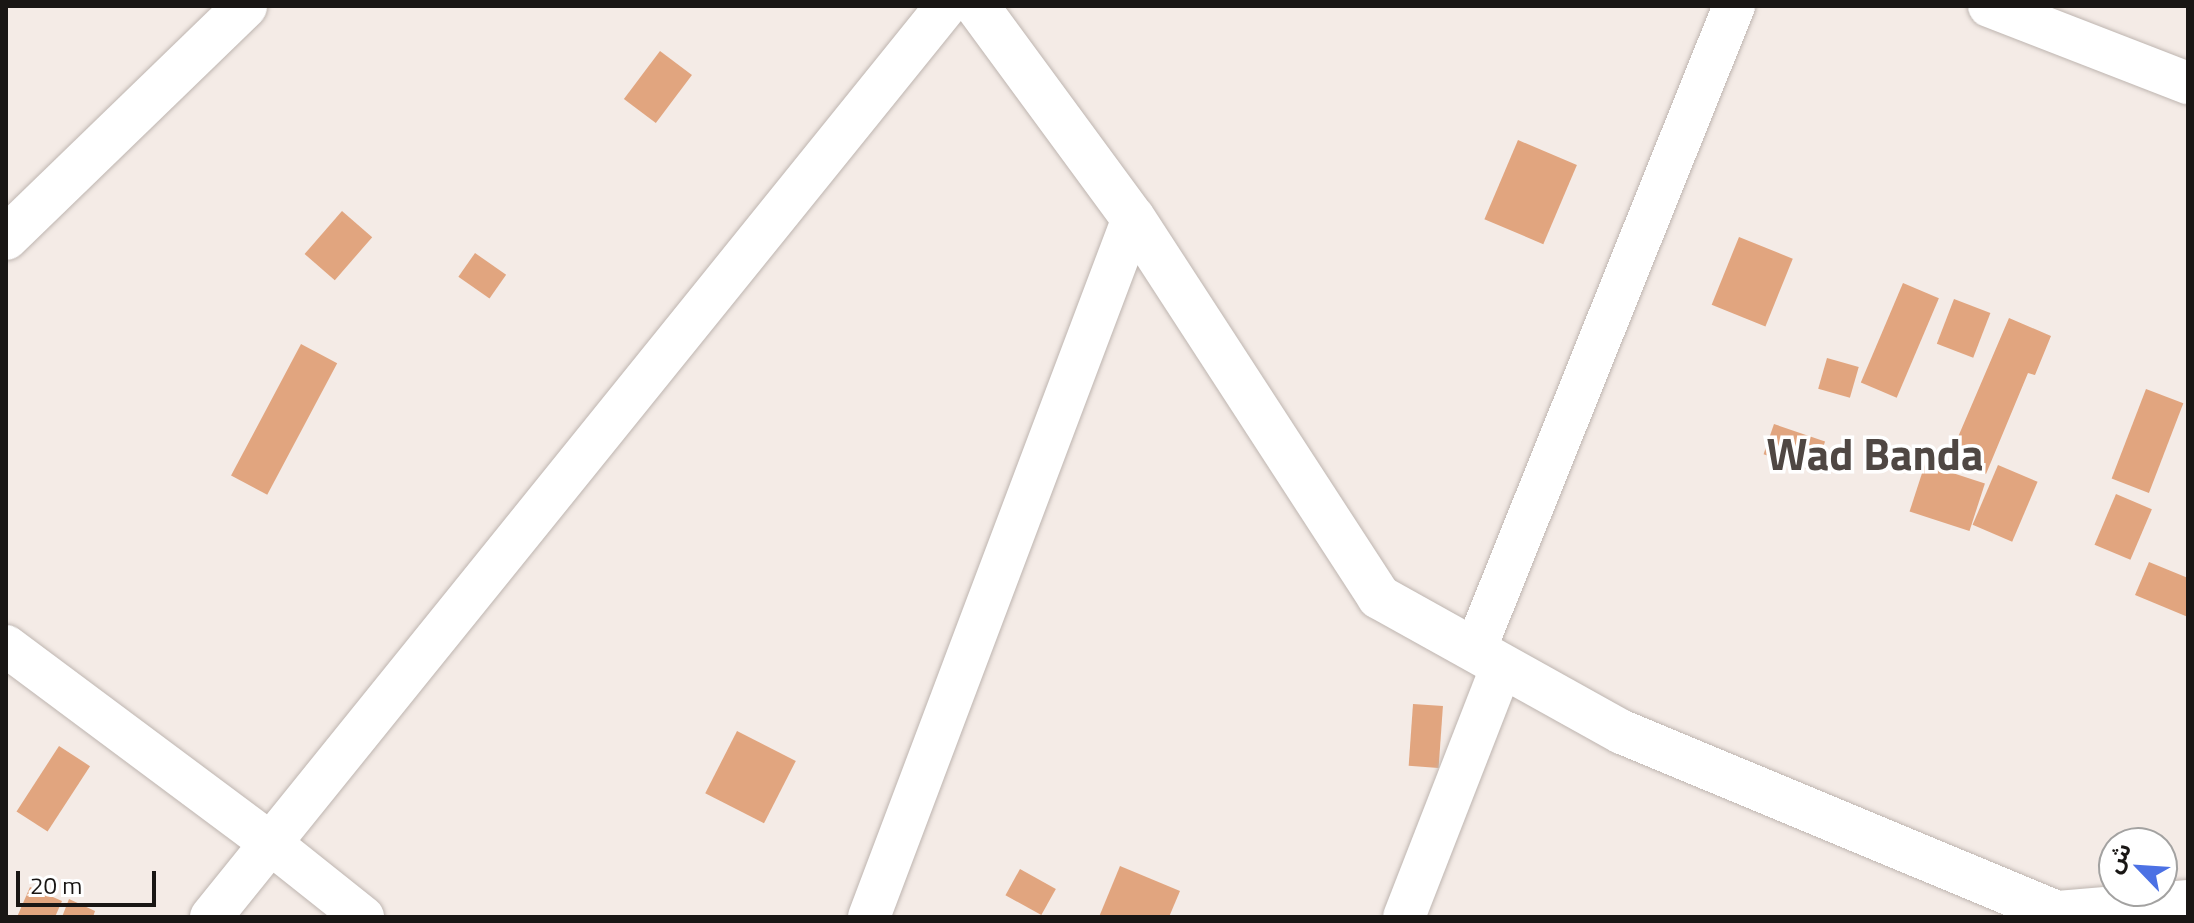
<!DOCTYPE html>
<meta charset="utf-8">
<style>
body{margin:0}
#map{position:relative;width:2194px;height:923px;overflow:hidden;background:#f4ebe6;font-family:"Titillium Web","Noto Sans Arabic",sans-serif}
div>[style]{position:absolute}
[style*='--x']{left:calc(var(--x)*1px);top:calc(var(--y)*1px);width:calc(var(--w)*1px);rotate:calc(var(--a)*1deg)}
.building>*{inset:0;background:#e1a57f;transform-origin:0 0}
.roads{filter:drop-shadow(0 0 2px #beb5b0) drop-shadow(0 0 2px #beb5b0)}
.minor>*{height:42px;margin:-21px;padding:0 21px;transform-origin:21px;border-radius:21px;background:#fff}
.tertiary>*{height:44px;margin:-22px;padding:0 22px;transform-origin:22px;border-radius:22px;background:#fff}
span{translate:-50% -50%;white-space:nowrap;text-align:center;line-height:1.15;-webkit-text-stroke:7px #fff;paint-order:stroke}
.town-label{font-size:44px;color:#4f4743;font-weight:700}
.frame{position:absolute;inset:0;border:8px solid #191614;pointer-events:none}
.north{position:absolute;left:2098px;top:827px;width:80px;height:80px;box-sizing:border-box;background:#fff;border:2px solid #a3a2a1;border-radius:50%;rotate:295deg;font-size:22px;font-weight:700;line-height:32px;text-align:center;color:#191614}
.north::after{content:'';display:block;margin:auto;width:28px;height:36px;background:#4c71e4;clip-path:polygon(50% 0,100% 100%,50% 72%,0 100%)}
.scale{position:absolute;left:16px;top:871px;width:140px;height:36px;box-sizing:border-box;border:4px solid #191614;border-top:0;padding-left:10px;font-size:24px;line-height:28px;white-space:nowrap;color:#191614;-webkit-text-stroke:6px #fff;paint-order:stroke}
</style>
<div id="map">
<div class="building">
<i style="left:660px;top:51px;width:40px;height:60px;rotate:37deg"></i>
<i style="left:1518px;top:140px;width:64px;height:86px;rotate:23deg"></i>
<i style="left:342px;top:211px;width:40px;height:57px;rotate:41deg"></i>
<i style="left:1739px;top:237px;width:58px;height:73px;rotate:22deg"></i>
<i style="left:475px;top:253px;width:38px;height:29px;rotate:35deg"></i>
<i style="left:1903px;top:283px;width:39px;height:108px;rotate:23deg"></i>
<i style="left:1954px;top:299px;width:39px;height:48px;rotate:21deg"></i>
<i style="clip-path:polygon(2009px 318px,2051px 336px,2035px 375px,2028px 373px,1986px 474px,1949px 458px)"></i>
<i style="left:301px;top:344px;width:41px;height:149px;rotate:28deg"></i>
<i style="left:1827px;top:358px;width:33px;height:32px;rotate:16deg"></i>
<i style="left:2146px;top:389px;width:40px;height:96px;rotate:21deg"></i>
<i style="left:1774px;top:424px;width:54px;height:32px;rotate:19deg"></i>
<i style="left:1925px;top:464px;width:63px;height:50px;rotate:18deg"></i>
<i style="left:1998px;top:465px;width:43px;height:65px;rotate:23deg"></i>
<i style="left:2116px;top:494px;width:39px;height:55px;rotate:23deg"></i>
<i style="clip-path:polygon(2149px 562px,2188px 578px,2188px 617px,2135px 595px)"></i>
<i style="left:1413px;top:704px;width:30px;height:62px;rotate:4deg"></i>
<i style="left:737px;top:731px;width:66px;height:70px;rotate:27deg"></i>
<i style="left:59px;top:746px;width:37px;height:78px;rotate:33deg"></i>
<i style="clip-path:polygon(1120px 866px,1180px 891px,1169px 917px,1099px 917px)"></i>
<i style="left:1020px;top:869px;width:41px;height:30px;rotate:29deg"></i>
<i style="clip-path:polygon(30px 887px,62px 901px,55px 917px,17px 917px)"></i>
<i style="clip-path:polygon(69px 899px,95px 911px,93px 917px,62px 917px)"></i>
</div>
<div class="roads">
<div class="minor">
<i style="--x:1989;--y:6;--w:213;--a:21.2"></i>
<i style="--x:6;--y:646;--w:329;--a:36.7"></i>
<i style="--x:270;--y:843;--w:119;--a:38.5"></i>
<i style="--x:1475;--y:650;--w:694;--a:-68.09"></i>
<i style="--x:211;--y:917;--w:1171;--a:-51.1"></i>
<i style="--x:869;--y:917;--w:747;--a:-69.31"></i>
<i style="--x:1404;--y:917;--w:269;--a:-68.7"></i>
</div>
<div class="tertiary">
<i style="--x:977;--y:6;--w:263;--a:53.7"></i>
<i style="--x:1133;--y:218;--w:452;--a:57"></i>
<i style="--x:1379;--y:597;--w:278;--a:29.1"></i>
<i style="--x:1622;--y:732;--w:470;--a:22.6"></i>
<i style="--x:2056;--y:913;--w:132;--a:-4.8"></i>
<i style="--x:6;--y:238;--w:333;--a:-44.1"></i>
</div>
</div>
<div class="town-label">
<span style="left:1875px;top:454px">Wad Banda</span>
</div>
<div class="frame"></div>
<div class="north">ش</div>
<div class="scale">20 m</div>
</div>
